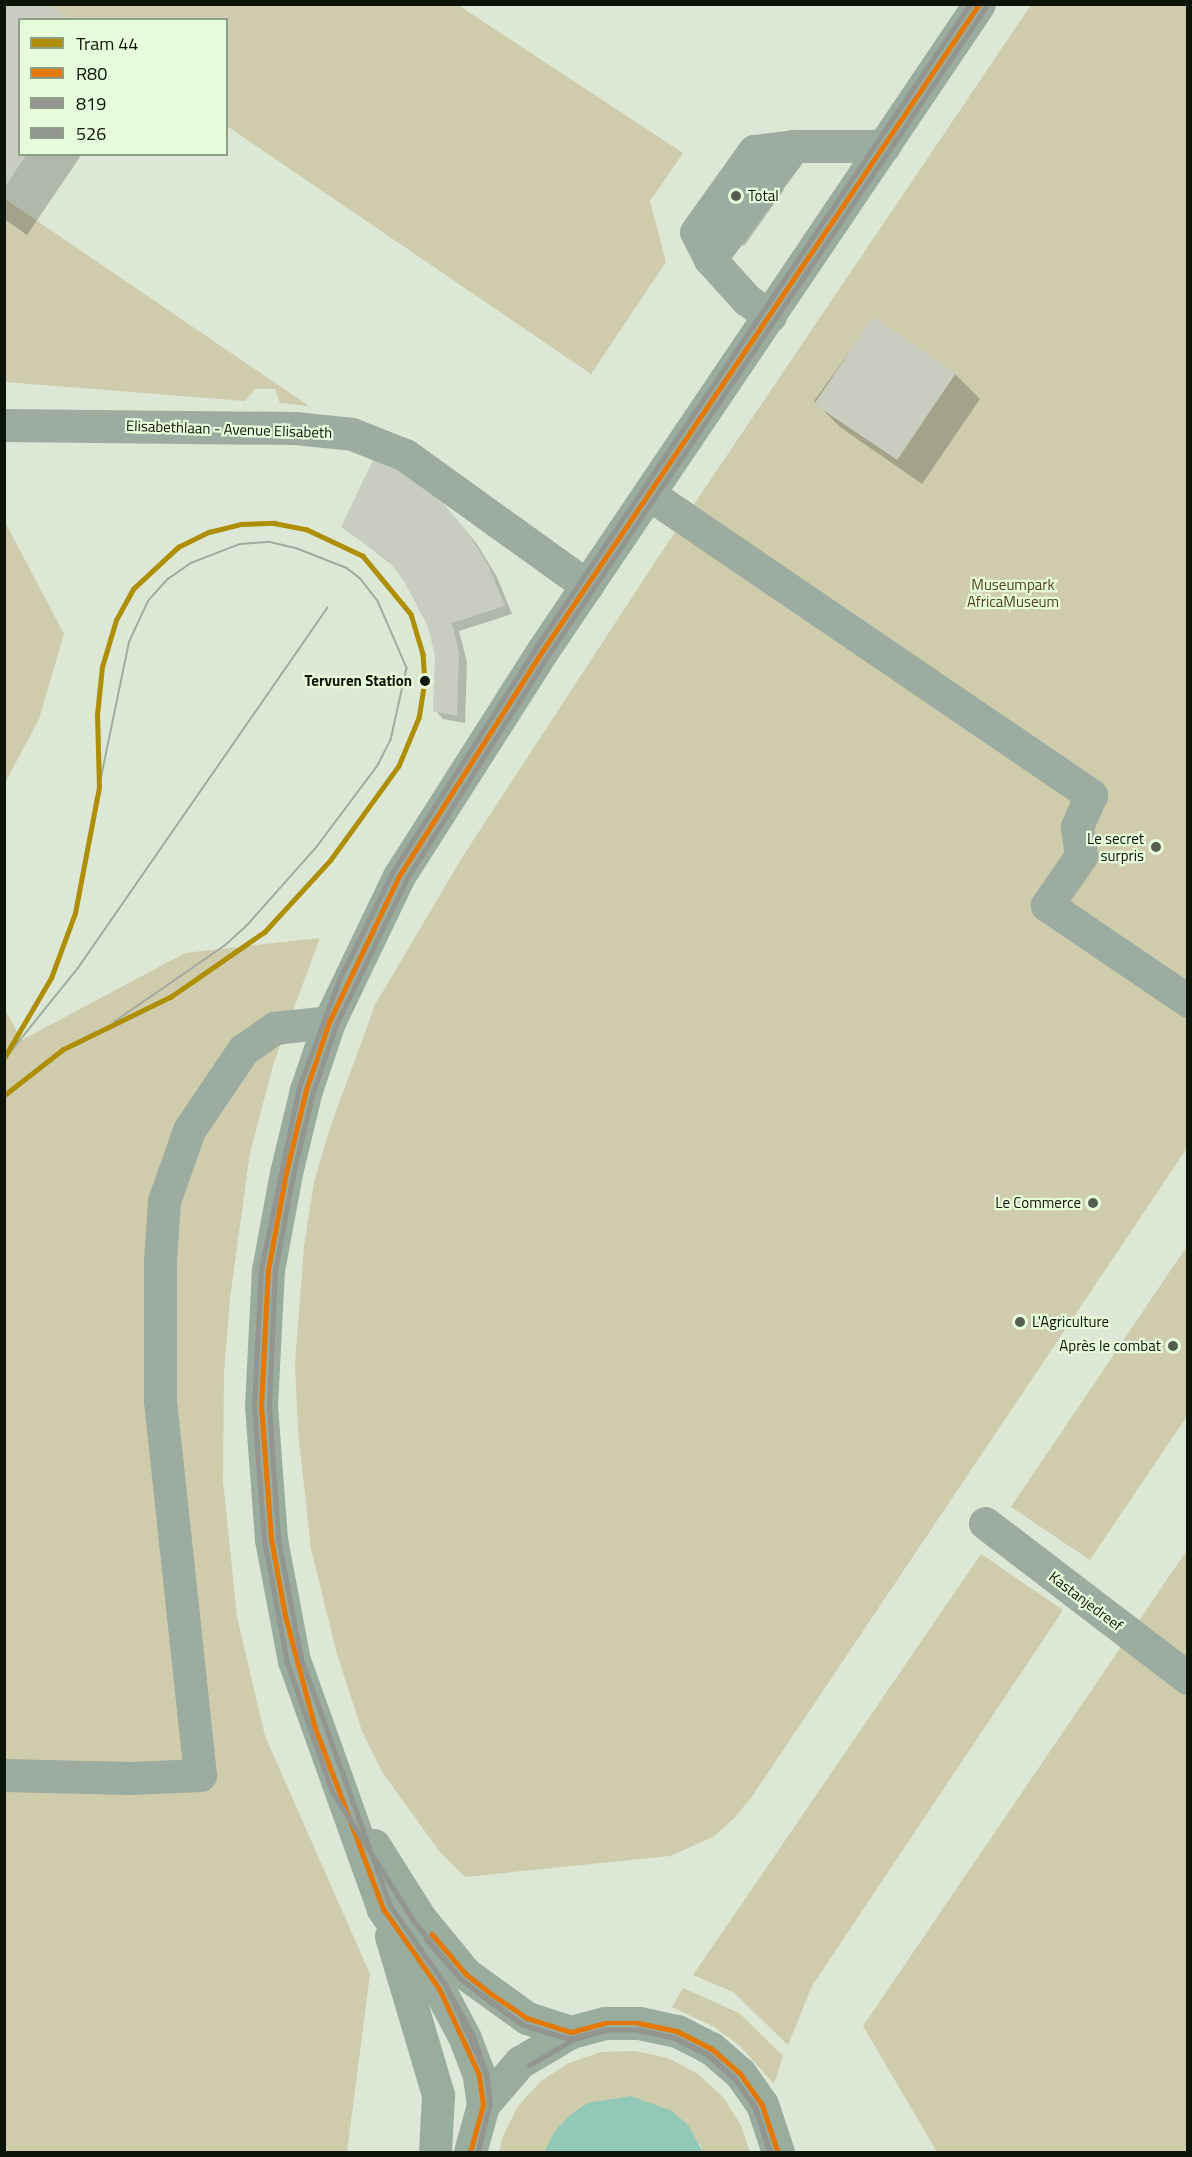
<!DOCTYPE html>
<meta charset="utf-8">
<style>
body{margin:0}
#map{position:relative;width:1192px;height:2157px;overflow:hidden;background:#dce7d5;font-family:"Titillium Web",sans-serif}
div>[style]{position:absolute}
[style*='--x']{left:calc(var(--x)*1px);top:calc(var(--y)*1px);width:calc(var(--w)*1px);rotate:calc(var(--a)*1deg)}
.green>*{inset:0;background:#cfcbad}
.water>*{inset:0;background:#91c8b6}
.shadow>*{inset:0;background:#0003}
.building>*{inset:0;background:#c8cdbf;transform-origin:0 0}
.minor>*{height:33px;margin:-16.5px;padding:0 16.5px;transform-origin:16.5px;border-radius:16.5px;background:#9daca0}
.major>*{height:33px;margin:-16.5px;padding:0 16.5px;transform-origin:16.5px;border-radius:16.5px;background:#9aac9e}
.tram>*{height:1.5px;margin:-0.75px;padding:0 0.75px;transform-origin:0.75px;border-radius:0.75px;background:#a1ac9f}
.bus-1>*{height:4.5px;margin:-2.25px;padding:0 2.25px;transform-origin:2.25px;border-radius:2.25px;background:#e47800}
.bus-2>*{height:4.5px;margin:-2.25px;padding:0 2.25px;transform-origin:2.25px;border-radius:2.25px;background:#929590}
.bus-3>*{height:4.5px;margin:-2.25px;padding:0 2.25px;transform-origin:2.25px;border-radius:2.25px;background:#929590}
.tram-1>*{height:4.5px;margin:-2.25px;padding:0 2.25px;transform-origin:2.25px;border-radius:2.25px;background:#ae8e02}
.dots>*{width:16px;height:16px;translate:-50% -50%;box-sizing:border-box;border:3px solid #e7fcdb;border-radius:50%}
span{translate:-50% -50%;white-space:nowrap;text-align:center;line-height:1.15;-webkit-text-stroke:4.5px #e7fcdb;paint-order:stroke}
.poi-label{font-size:15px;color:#0c1308}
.left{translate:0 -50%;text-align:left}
.right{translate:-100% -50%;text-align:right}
.street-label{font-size:15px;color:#0c1308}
.park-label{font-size:15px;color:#524216}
.stop-label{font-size:15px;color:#0c1308;font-weight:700}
.frame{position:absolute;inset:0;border:6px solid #0c1308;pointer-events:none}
.legend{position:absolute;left:18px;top:18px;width:210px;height:138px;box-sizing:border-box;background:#e7fcdb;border:2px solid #8f9f87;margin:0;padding:8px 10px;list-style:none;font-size:18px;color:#0c1308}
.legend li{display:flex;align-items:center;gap:12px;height:30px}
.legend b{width:30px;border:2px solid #8f9f87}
</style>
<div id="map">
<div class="green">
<i style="clip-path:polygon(49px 5px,458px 5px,683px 153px,650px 201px,666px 262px,591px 374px,227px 126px,226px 20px,70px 19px)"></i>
<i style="clip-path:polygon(1031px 5px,1187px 5px,1187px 1148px,751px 1798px,733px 1819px,713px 1837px,670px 1856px,465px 1877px,440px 1852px,382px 1772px,362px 1731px,337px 1654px,311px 1549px,298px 1431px,295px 1363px,304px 1247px,314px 1182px,330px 1128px,375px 1005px,463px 856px,657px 559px)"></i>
<i style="clip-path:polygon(4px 199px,5px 199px,309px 406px,280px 403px,275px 389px,255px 389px,245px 401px,5px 382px)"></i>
<i style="clip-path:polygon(5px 522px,64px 634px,39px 719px,5px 783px)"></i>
<i style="clip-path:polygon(320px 938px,274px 1062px,250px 1153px,230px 1298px,224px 1372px,223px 1481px,237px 1617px,265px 1736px,370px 1974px,347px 2152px,5px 2152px,4px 1008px,22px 1040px,185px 953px)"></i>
<i style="clip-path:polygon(1187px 1246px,1187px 1416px,1090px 1560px,1011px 1507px)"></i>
<i style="clip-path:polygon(1187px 1550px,1187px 2152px,937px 2152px,863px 2026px)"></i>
<i style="clip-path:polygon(981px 1554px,1063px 1610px,812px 1986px,788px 2045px,733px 1992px,693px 1975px)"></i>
<i style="clip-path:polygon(683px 1988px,739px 2013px,783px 2056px,774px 2084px,739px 2045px,714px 2027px,672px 2007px)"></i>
<i style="clip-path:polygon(635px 2051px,668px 2058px,698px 2074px,723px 2097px,741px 2125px,750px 2152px,703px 2152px,700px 2144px,555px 2131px,544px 2152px,499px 2152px,503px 2136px,518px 2106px,541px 2081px,569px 2063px,601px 2052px)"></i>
</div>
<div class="water">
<i style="clip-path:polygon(631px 2096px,672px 2111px,688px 2125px,703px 2152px,544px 2152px,555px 2131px,570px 2115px,588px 2103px)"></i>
</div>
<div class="shadow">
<i style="clip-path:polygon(4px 4px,20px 20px,20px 154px,82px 154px,27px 235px,4px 219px)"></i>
<i style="clip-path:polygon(776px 181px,784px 190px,744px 246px,704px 219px)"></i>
<i style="clip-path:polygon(873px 319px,955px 374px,980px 399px,922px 484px,840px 427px,814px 401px)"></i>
<i style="clip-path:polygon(451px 513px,477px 544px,497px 577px,512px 614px,459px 631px,467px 662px,465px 723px,443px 719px,435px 710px,436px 656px,430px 627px,406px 580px,394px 566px,343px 527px)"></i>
</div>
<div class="building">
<i style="clip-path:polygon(4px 4px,49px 4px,70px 20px,20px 20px,20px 154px,27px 154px,4px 188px)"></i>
<i style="left:873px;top:317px;width:100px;height:105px;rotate:34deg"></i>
<i style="clip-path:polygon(375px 456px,411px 477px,443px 503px,469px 534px,489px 567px,505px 606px,452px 623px,459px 652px,457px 716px,433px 711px,435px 656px,428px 627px,404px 581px,388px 560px,341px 527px)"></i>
</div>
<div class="minor">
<i style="--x:710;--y:259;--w:30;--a:-117"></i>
<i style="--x:696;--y:232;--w:100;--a:-54.4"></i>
<i style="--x:754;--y:151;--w:40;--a:-7.1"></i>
<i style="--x:770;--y:316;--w:28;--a:-145"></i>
<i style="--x:747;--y:300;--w:55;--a:-132.1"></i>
<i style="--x:710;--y:259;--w:141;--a:-53.4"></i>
<i style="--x:794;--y:146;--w:90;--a:0"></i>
<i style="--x:4;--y:425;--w:291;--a:0.6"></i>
<i style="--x:295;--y:428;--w:57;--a:6"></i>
<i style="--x:352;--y:434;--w:57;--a:21.6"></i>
<i style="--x:405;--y:455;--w:224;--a:35.7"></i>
<i style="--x:649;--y:494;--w:535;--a:34.25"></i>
<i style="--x:1091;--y:795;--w:35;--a:114"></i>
<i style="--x:1077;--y:827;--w:29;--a:82"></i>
<i style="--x:1081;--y:856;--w:60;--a:124.8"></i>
<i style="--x:1047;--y:905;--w:171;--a:34.2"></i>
<i style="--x:985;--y:1523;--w:255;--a:37.4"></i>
<i style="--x:4;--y:1775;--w:126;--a:1.4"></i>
<i style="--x:130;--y:1778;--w:70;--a:-2.5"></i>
<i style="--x:200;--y:1775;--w:377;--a:-96.1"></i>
<i style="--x:160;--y:1400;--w:138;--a:-90"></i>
<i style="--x:160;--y:1262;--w:61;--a:-86.2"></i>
<i style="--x:164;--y:1201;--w:75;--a:-70.6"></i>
<i style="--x:189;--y:1130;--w:97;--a:-56"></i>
<i style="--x:243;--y:1050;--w:38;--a:-35"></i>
<i style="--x:274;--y:1028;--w:55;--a:-6.2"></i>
</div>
<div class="major">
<i style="--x:374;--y:1845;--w:86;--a:57.8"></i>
<i style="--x:420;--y:1918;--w:72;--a:50.6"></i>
<i style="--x:466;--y:1974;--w:75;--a:35.8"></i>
<i style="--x:527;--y:2018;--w:46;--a:17.7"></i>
<i style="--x:391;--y:1936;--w:166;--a:73.5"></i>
<i style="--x:438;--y:2095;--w:57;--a:93"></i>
<i style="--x:483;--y:2105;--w:30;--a:-98"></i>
<i style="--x:479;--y:2075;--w:40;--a:-111"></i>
<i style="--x:465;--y:2038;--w:55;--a:-118"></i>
<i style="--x:439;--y:1989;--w:98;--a:-125"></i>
<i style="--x:383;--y:1909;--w:263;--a:-109.7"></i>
<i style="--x:294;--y:1661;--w:124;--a:-100.7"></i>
<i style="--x:271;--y:1539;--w:133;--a:-94.3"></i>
<i style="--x:261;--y:1406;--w:136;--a:-87.1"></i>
<i style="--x:268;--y:1270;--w:99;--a:-79.5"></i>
<i style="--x:286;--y:1173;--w:85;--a:-76.5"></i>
<i style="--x:306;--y:1090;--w:72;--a:-71.3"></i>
<i style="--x:329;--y:1022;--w:162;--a:-64.4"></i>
<i style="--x:399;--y:876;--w:268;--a:-57.5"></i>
<i style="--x:543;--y:650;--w:779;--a:-55.98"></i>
<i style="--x:470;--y:2152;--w:49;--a:-74.5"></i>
<i style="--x:483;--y:2105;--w:57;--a:-49.3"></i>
<i style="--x:520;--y:2062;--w:59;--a:-30.5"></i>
<i style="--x:571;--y:2032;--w:35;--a:-15"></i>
<i style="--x:605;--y:2023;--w:34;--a:0"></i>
<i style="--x:639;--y:2023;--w:39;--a:12"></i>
<i style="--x:677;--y:2031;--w:38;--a:27"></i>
<i style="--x:711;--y:2048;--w:38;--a:41"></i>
<i style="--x:740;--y:2073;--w:38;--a:55"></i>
<i style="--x:762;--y:2104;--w:51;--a:71.6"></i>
</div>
<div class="tram">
<i style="--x:99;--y:787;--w:148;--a:-78.3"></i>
<i style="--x:129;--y:642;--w:45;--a:-65.1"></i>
<i style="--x:148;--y:601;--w:30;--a:-48"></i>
<i style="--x:168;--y:579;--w:28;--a:-35"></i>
<i style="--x:191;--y:563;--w:53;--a:-21.2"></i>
<i style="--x:240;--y:544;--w:30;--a:-4"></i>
<i style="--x:270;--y:542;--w:27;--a:13"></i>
<i style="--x:296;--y:548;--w:55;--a:21.4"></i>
<i style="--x:347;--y:568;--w:16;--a:38"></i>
<i style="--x:360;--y:578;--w:29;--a:52"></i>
<i style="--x:378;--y:601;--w:73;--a:66.6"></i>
<i style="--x:407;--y:668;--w:74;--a:102.5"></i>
<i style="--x:391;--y:740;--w:30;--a:117"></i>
<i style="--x:377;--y:767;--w:99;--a:126.8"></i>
<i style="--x:318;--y:846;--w:108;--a:131.6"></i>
<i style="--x:246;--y:927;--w:28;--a:138"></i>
<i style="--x:225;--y:946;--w:134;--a:145.4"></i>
<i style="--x:4;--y:1060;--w:118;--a:-51.2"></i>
<i style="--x:78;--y:968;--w:438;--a:-55.3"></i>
</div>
<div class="bus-1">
<i style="--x:432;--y:1934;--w:52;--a:49.6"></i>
<i style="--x:466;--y:1974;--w:34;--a:38"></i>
<i style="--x:493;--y:1995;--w:41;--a:34.1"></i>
<i style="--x:527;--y:2018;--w:46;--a:17.7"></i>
<i style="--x:571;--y:2032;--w:35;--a:-15"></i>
<i style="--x:605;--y:2023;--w:34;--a:0"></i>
<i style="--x:639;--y:2023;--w:39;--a:12"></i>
<i style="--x:677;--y:2031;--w:38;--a:27"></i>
<i style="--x:711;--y:2048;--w:38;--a:41"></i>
<i style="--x:740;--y:2073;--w:38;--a:55"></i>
<i style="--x:762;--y:2104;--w:51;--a:71.6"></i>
<i style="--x:470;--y:2152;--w:49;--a:-74.5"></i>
<i style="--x:483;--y:2105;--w:30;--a:-98"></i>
<i style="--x:479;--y:2075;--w:95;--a:-114.9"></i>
<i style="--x:439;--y:1989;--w:98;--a:-125"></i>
<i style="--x:383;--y:1909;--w:197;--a:-110.6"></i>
<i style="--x:314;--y:1725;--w:113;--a:-104.9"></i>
<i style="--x:285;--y:1616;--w:78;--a:-100.3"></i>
<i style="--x:271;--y:1539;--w:133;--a:-94.3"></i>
<i style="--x:261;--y:1406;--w:136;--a:-87.1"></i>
<i style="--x:268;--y:1270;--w:99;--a:-79.5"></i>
<i style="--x:286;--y:1173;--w:85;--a:-76.5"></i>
<i style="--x:306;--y:1090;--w:72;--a:-71.3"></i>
<i style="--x:329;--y:1022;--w:162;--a:-64.4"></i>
<i style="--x:399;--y:876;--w:268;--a:-57.5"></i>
<i style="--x:543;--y:650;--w:779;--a:-55.98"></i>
</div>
<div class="bus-2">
<i style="--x:426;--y:1939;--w:53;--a:48.8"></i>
<i style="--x:461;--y:1979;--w:36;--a:38"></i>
<i style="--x:489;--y:2001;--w:42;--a:34.4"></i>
<i style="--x:524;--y:2025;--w:47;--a:17.3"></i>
<i style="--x:529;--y:2065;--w:52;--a:-30"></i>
<i style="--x:574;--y:2039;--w:33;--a:-16"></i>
<i style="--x:606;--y:2030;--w:32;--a:0"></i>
<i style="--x:638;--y:2030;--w:38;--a:12"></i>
<i style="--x:675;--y:2038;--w:36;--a:27"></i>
<i style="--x:707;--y:2054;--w:36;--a:42"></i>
<i style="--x:734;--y:2078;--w:36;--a:54"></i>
<i style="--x:755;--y:2107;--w:47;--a:71.6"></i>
<i style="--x:490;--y:2104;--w:31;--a:-97"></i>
<i style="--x:486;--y:2073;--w:41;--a:-109.7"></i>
<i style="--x:472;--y:2034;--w:56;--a:-118.9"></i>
<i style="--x:445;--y:1985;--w:96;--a:-124.8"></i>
<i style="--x:390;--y:1906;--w:263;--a:-109.8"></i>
<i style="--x:301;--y:1659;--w:123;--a:-100.8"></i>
<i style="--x:278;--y:1538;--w:132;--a:-93.9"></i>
<i style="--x:269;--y:1406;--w:135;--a:-87.5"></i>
<i style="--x:275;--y:1271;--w:98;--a:-79.4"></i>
<i style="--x:293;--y:1175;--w:85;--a:-76.5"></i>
<i style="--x:313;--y:1092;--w:71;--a:-71.1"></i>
<i style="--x:336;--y:1025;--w:161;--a:-64.2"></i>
<i style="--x:406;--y:880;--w:267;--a:-57.7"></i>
<i style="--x:549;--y:654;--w:779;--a:-55.98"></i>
</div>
<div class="bus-3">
<i style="--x:418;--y:1946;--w:48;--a:54.3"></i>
<i style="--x:446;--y:1985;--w:97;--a:65.6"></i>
<i style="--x:486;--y:2073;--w:33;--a:83"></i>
<i style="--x:490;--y:2106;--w:48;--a:104.6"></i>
<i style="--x:770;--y:2152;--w:47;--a:-108.4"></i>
<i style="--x:755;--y:2107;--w:36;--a:-126"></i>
<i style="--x:734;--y:2078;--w:36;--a:-138"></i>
<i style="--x:707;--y:2054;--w:36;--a:-153"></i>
<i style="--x:675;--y:2038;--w:38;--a:-168"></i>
<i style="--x:638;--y:2030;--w:32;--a:180"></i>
<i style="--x:606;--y:2030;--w:38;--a:166"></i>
<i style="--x:569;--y:2039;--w:48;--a:-163.1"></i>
<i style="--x:523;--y:2025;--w:77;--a:-144"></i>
<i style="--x:461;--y:1980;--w:75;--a:-129"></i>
<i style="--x:414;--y:1922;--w:154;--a:-122.2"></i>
<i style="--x:332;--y:1792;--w:137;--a:-109.2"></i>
<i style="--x:287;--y:1663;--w:125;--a:-100.6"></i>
<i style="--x:264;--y:1540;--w:134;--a:-94.3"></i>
<i style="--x:254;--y:1406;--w:137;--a:-87.1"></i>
<i style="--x:261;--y:1269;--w:186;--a:-78.2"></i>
<i style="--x:299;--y:1087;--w:114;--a:-69.5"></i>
<i style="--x:339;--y:980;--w:119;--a:-63.6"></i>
<i style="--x:392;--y:873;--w:269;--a:-57.4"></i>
<i style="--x:537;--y:646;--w:774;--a:-56"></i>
</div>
<div class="tram-1">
<i style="--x:4;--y:1058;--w:93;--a:-59.6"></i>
<i style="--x:51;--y:978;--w:69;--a:-69.7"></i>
<i style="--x:75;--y:913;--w:128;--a:-79.2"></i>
<i style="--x:99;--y:787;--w:72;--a:-91.6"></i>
<i style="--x:97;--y:715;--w:48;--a:-84.1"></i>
<i style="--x:102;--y:667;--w:49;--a:-73.4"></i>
<i style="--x:116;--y:620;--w:35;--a:-61"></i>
<i style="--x:133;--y:589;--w:62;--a:-43"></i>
<i style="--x:178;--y:547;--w:34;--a:-26"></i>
<i style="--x:209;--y:532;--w:33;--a:-14"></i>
<i style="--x:241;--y:524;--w:33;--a:-2"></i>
<i style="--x:274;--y:523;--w:33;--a:11"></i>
<i style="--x:306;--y:529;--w:63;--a:25.3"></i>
<i style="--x:363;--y:556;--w:75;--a:50.4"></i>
<i style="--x:411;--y:614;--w:42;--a:73.3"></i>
<i style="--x:423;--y:654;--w:27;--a:86"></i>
<i style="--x:425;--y:681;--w:37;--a:99"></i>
<i style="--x:419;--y:718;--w:52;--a:112.6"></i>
<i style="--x:399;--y:766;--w:116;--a:125.9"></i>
<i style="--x:331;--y:860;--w:98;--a:132.5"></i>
<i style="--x:265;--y:932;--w:114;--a:145.3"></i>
<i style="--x:171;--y:997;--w:120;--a:153.9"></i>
<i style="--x:63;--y:1050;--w:75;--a:142.1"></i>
</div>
<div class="dots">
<i style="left:736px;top:196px;background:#555d50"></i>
<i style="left:425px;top:681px;background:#0c1308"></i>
<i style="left:1156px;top:847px;background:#555d50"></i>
<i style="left:1093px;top:1203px;background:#555d50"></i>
<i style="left:1020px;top:1322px;background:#555d50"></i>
<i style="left:1173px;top:1346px;background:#555d50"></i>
</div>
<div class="poi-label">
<span class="left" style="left:748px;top:196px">Total</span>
<span class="right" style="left:1144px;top:847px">Le secret<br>surpris</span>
<span class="right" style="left:1081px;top:1203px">Le Commerce</span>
<span class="left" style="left:1032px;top:1322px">L'Agriculture</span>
<span class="right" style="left:1161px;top:1346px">Après le combat</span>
</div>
<div class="street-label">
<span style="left:229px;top:429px;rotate:2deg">Elisabethlaan - Avenue Elisabeth</span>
<span style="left:1086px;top:1601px;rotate:37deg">Kastanjedreef</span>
</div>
<div class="park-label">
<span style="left:1013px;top:593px">Museumpark<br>AfricaMuseum</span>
</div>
<div class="stop-label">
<span class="right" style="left:412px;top:681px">Tervuren Station</span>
</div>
<div class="frame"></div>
<ul class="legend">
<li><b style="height:8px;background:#ae8e02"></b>Tram 44</li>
<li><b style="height:8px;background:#e47800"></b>R80</li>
<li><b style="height:8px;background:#929590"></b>819</li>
<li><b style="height:8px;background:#929590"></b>526</li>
</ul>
</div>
